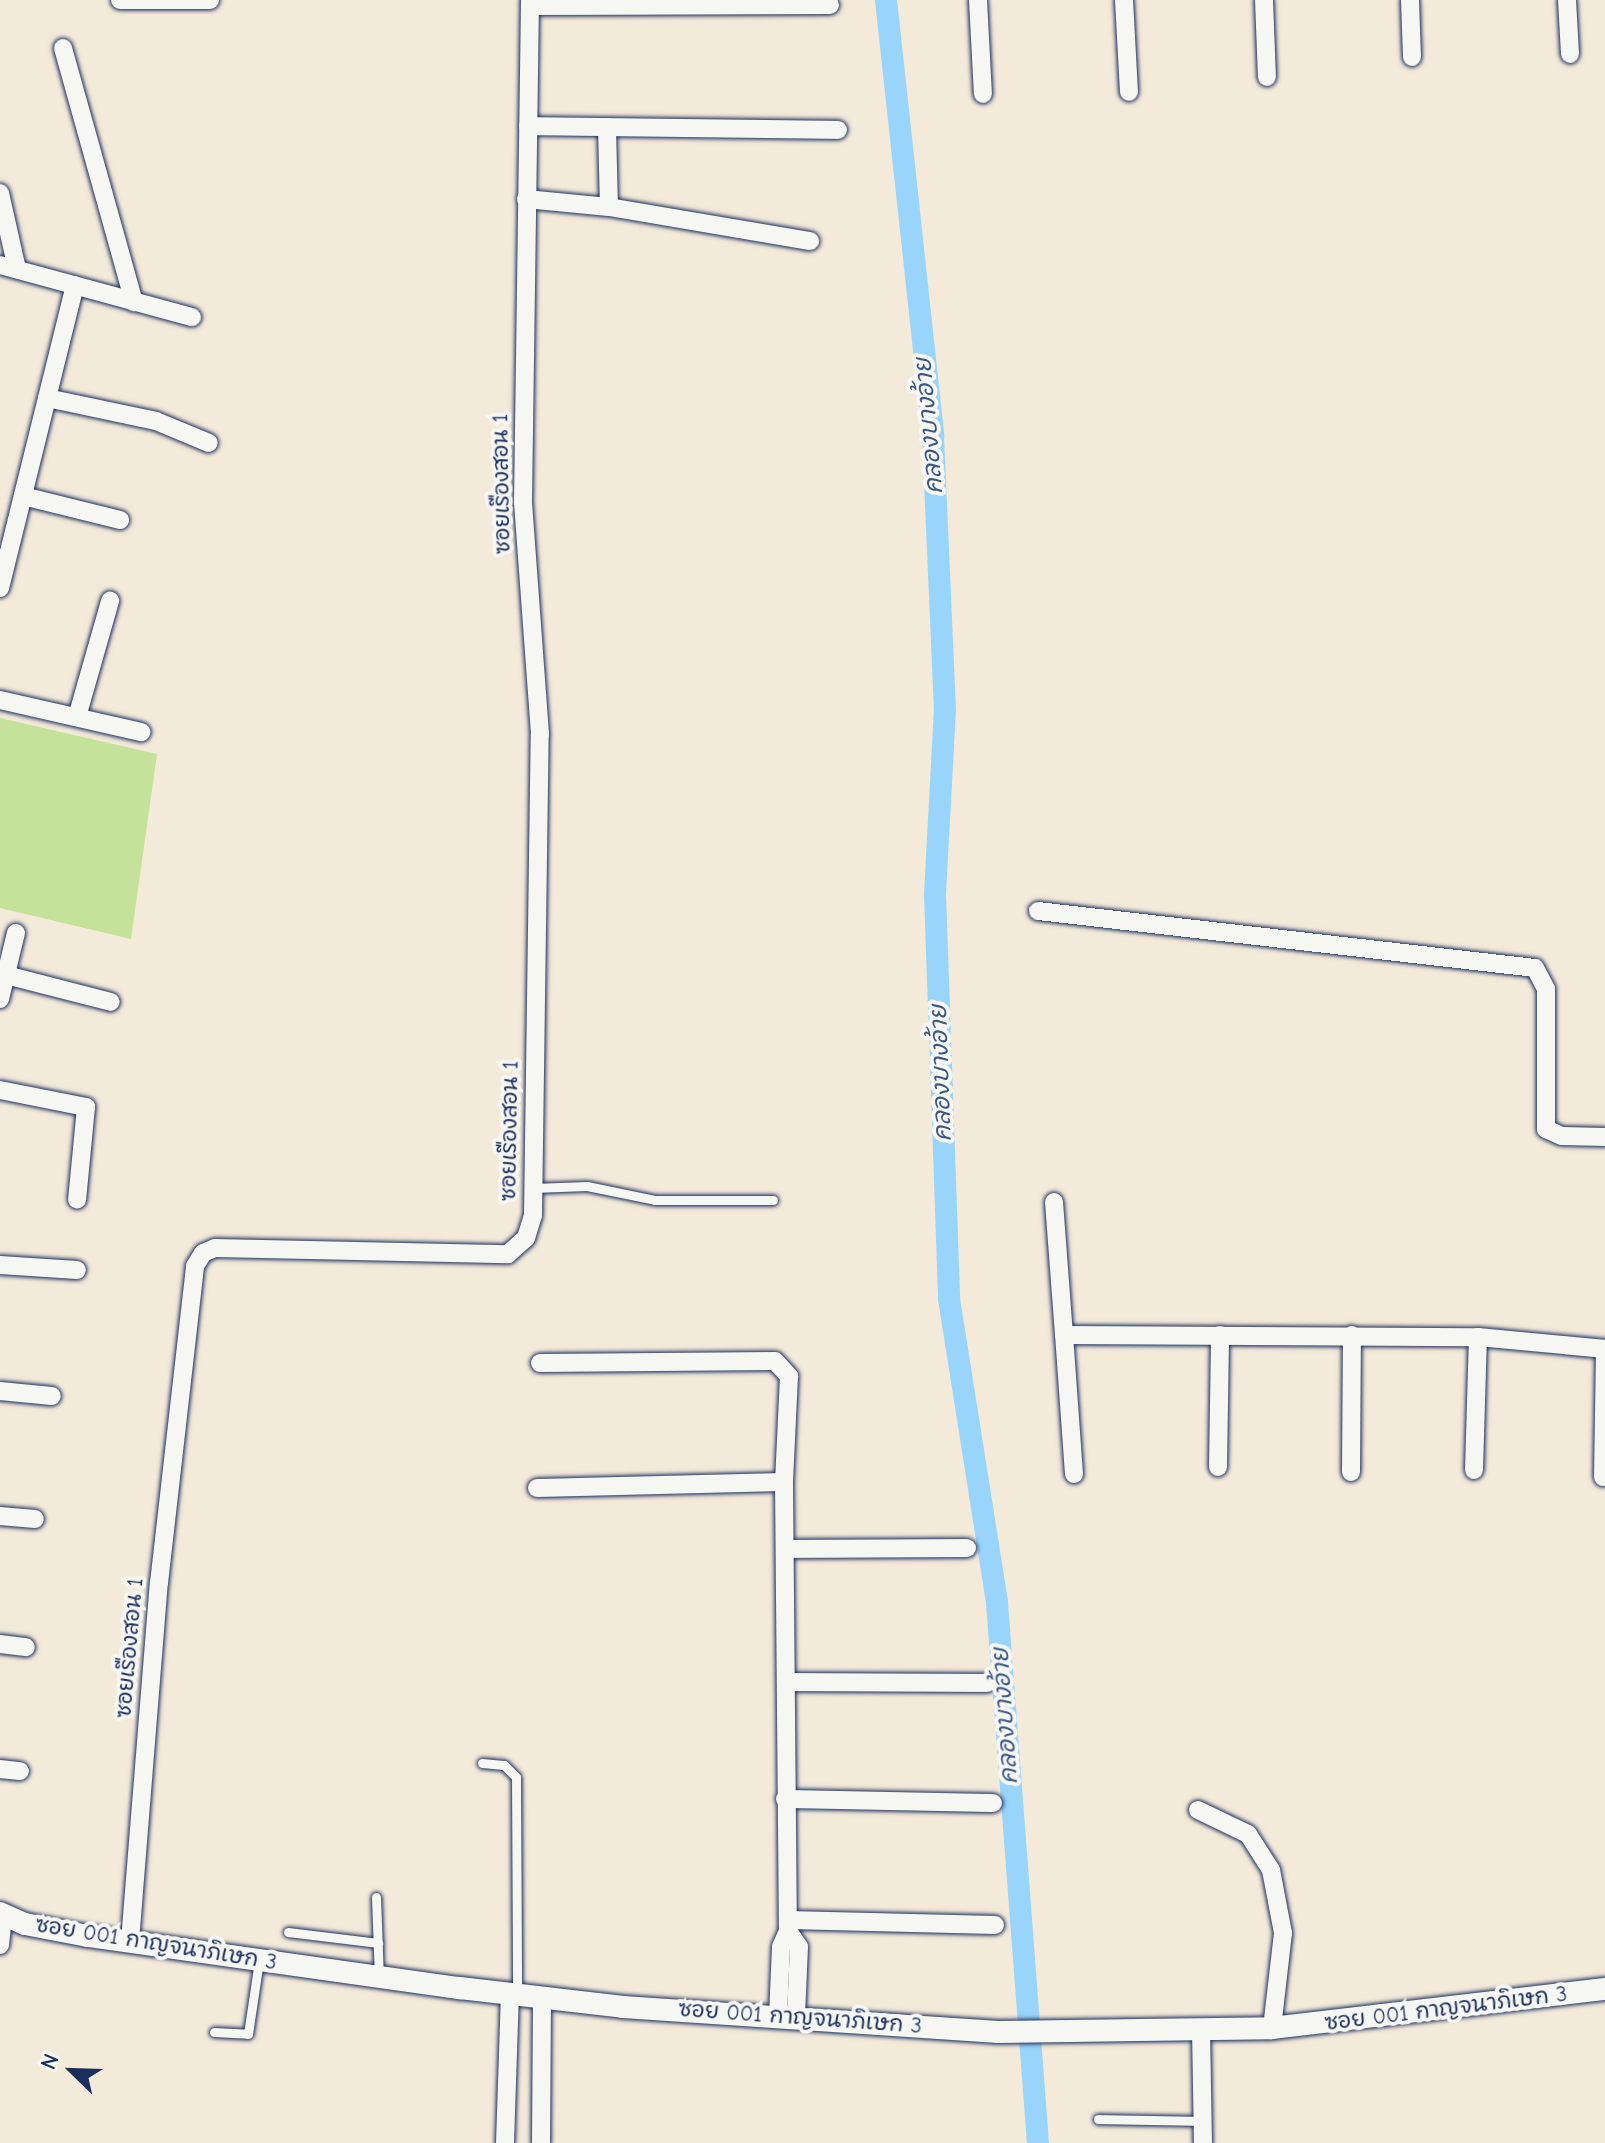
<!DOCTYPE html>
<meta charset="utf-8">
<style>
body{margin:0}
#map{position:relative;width:1605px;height:2143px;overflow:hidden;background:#f4eada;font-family:"Comic Neue","Playpen Sans Thai",sans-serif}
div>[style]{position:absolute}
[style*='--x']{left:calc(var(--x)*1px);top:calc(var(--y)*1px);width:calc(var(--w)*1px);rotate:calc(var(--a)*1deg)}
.green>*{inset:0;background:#c4e299}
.canal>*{height:22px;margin:-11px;padding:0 11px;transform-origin:11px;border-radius:11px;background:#99d4fa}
.roads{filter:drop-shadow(0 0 2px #1b2f5e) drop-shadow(0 0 2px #1b2f5e)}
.service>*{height:9px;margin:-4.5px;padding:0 4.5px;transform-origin:4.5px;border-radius:4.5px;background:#f6f6f2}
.minor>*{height:18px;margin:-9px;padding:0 9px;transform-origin:9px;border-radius:9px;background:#f6f6f2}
.tertiary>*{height:22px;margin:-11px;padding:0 11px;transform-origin:11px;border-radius:11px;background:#f6f6f2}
span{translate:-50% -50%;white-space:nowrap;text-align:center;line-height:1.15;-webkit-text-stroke:8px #f6f6f2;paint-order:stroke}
.street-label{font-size:22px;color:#1b2f5e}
.water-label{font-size:24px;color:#3a5885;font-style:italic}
.north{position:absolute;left:32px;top:2031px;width:80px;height:80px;-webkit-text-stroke:6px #f6f6f2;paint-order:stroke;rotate:293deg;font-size:22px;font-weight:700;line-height:32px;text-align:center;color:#1b2f5e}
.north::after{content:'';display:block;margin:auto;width:28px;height:36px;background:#1b2f5e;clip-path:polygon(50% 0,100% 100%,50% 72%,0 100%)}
</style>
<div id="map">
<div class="green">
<i style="clip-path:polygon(0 718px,157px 754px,131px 939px,0 908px)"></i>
</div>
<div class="canal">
<i style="--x:886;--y:0;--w:439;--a:83.8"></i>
<i style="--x:933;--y:436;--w:273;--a:87.5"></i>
<i style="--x:945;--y:709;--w:185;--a:93.1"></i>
<i style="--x:935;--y:894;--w:405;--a:88"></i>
<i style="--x:949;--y:1299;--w:308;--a:81"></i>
<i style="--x:997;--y:1603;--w:542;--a:85.66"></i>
</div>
<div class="roads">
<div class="service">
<i style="--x:533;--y:1188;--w:54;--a:-2.1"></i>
<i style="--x:587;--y:1186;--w:69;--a:11.6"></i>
<i style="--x:655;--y:1200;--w:118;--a:0"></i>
<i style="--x:482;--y:1763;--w:22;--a:5"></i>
<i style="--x:504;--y:1765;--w:17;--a:45"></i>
<i style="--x:516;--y:1777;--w:218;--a:89.7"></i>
<i style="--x:376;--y:1897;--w:80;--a:87.9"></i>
<i style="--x:288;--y:1932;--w:91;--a:7"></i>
<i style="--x:214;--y:2032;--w:34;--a:3"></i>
<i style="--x:248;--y:2034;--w:75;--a:-81.5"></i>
<i style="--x:1098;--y:2119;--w:104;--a:1.1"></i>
</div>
<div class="minor">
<i style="--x:120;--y:0;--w:90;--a:0"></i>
<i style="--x:978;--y:0;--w:94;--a:87"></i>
<i style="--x:1124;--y:0;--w:92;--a:86.9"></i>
<i style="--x:1264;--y:0;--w:77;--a:87.8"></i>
<i style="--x:1410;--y:0;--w:57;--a:88"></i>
<i style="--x:1567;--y:0;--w:54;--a:86.8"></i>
<i style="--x:530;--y:6;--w:300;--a:-0.2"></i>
<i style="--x:63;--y:48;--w:264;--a:74.4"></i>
<i style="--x:528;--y:126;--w:310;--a:0.7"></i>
<i style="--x:607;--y:127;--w:80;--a:88.6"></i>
<i style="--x:0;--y:193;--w:78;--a:77.4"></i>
<i style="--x:526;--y:199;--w:83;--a:5.5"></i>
<i style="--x:609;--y:207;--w:204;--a:9.6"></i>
<i style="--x:0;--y:265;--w:199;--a:15.2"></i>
<i style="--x:47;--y:398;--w:111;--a:11.9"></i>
<i style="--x:156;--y:421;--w:57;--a:22.5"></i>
<i style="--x:23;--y:496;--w:100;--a:13.9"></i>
<i style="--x:0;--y:588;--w:312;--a:-76.1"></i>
<i style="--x:0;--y:700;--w:145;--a:12.8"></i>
<i style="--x:77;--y:717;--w:121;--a:-74.1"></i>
<i style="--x:1038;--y:911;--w:500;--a:6.54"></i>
<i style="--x:1535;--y:968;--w:24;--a:62"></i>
<i style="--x:1546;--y:989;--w:140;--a:90"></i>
<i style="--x:1546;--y:1129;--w:17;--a:24"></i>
<i style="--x:1562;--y:1136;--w:43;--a:1.3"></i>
<i style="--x:6;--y:975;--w:108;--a:14.4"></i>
<i style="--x:0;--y:999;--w:68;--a:-76.4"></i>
<i style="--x:0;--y:1090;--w:88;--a:11.2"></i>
<i style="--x:86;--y:1107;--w:93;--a:95.5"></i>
<i style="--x:1054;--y:1202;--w:133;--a:85.7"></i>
<i style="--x:0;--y:1265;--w:77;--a:3.7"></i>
<i style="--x:540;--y:1363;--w:235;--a:-0.5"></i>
<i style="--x:775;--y:1361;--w:21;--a:47"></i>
<i style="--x:789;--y:1376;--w:106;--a:92.7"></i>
<i style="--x:784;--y:1482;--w:449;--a:89.5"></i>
<i style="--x:788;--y:1931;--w:17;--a:114"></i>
<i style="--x:781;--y:1947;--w:68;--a:92.5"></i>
<i style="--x:0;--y:1391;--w:52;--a:5.5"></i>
<i style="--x:1218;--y:1467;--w:132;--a:-89.1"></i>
<i style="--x:1474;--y:1470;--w:133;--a:-88.3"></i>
<i style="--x:1351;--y:1472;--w:137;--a:-89.6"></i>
<i style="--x:1074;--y:1474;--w:139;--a:-94.1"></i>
<i style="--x:1064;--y:1335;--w:414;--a:0.3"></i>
<i style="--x:1478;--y:1337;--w:128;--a:5.4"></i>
<i style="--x:1603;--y:1477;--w:128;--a:-89.1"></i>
<i style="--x:537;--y:1488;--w:247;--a:-1.4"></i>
<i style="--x:0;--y:1516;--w:35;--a:5"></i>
<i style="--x:786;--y:1549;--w:181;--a:-0.3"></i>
<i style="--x:0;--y:1644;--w:26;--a:7"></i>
<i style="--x:787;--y:1682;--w:200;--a:0.3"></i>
<i style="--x:0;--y:1769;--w:20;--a:6"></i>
<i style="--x:785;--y:1799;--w:208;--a:1.1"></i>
<i style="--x:1198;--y:1810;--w:55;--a:25.6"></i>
<i style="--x:1248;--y:1834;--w:43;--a:57.4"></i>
<i style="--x:1271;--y:1870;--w:64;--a:79.2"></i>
<i style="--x:1283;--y:1933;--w:96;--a:96.6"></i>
<i style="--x:788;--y:1920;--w:207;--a:1.4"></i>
<i style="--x:788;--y:1931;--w:19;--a:55"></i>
<i style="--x:799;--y:1947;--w:69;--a:92.5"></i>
<i style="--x:130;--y:1941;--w:359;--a:-85.4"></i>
<i style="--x:159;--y:1583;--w:319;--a:-83.5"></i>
<i style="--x:195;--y:1266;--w:15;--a:-58"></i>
<i style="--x:203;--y:1253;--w:13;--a:-23"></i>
<i style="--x:215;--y:1248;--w:293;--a:1.2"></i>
<i style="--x:508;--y:1254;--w:24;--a:-42"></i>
<i style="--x:526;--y:1238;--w:24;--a:-73"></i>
<i style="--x:533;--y:1215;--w:481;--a:-89.2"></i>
<i style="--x:540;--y:734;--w:233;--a:-94.2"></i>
<i style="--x:523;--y:502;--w:502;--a:-89.2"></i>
<i style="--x:0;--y:1945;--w:30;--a:-84"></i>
<i style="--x:1201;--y:2029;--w:114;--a:89"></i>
<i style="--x:505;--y:2143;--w:149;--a:-88.1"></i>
<i style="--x:541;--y:2143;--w:145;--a:-89.6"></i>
</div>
<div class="tertiary">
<i style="--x:0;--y:1913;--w:27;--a:24"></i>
<i style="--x:25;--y:1924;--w:64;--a:10.8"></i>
<i style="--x:88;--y:1936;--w:376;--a:8"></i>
<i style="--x:460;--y:1988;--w:164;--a:6.6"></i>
<i style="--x:623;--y:2007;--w:376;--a:3.8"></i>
<i style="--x:998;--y:2032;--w:274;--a:-0.8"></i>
<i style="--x:1272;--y:2028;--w:335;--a:-6.7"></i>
</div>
</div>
<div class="street-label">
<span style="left:502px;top:484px;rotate:-91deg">ซอยเรืองสอน 1</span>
<span style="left:510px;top:1131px;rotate:-89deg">ซอยเรืองสอน 1</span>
<span style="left:130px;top:1648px;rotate:-85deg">ซอยเรืองสอน 1</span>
<span style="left:156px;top:1944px;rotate:9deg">ซอย 001 กาญจนาภิเษก 3</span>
<span style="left:1446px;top:2009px;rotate:-7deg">ซอย 001 กาญจนาภิเษก 3</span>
<span style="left:800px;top:2018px;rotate:4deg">ซอย 001 กาญจนาภิเษก 3</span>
</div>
<div class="water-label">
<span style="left:929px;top:426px;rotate:-95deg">คลองบางอ้าย</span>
<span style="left:941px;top:1073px;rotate:-92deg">คลองบางอ้าย</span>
<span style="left:1005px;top:1716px;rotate:-94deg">คลองบางอ้าย</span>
</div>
<div class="north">N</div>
</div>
